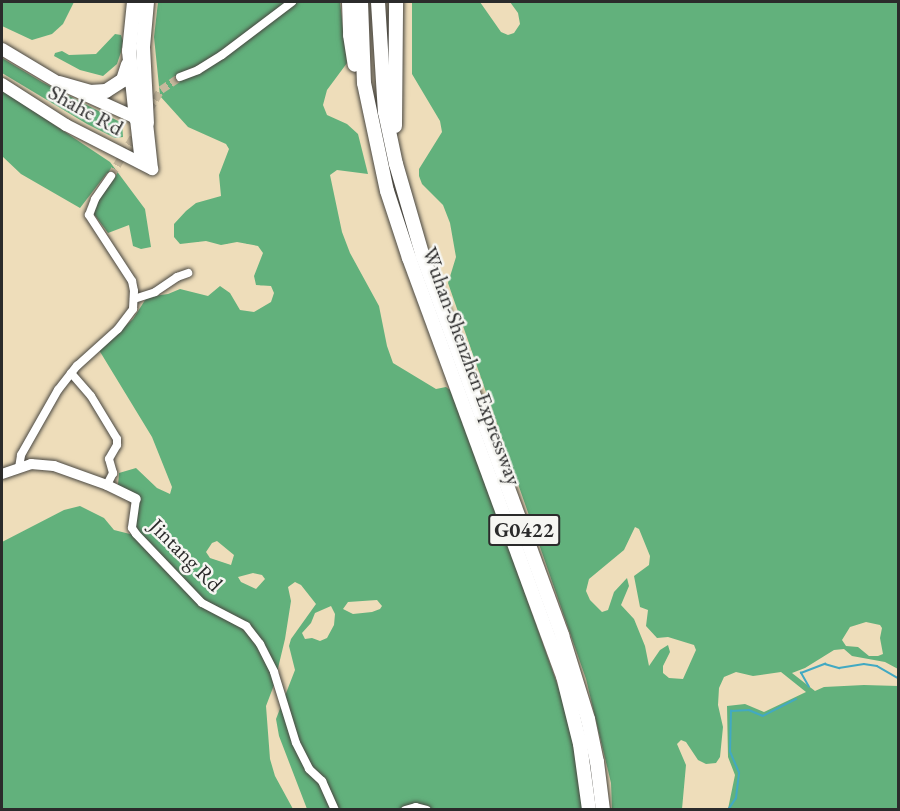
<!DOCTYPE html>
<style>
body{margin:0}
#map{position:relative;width:900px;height:811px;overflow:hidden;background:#eeddba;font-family:"EB Garamond",serif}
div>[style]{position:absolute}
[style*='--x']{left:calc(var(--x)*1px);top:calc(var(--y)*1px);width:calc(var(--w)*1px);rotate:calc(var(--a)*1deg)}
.forest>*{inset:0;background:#62b17c}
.stream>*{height:1.5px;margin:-0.75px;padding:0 0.75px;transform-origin:0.75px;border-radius:0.75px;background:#42a9c2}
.street-tunnel>*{height:8px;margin-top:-4px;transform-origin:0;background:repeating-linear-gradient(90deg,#c7b99d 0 8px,transparent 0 12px)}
.roads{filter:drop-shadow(0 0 2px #484640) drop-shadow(0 0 2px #484640)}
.street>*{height:8px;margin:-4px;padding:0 4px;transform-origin:4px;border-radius:4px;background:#fff}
.secondary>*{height:10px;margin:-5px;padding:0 5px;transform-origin:5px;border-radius:5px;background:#fff}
.primary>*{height:12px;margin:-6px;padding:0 6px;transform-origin:6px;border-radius:6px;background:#fff}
.highway>*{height:14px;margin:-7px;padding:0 7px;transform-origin:7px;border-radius:7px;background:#fff}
span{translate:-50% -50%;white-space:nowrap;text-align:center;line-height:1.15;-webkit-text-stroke:5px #f6f6f2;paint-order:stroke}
.shield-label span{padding:2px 4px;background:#f6f6f2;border:2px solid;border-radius:4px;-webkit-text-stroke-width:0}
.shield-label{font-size:21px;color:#2b2b2b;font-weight:700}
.street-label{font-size:22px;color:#2b2b2b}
.frame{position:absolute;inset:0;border:3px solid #2b2b2b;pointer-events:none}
</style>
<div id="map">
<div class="forest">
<i style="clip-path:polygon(2px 2px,74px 2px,63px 24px,52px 34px,32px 40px,2px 26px)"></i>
<i style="clip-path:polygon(evenodd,158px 2px,340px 2px,347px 63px,327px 90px,323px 105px,327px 115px,347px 124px,358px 134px,368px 174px,337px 170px,330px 175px,342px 232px,350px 253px,379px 306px,387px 346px,393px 363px,436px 389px,446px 387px,450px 390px,478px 461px,560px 692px,571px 729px,583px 809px,307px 809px,279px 736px,276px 719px,295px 670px,289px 646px,291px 639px,316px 604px,301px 585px,295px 582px,288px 587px,291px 601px,285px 639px,274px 685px,266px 706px,270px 759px,275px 776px,293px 809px,2px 809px,2px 542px,64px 510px,80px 506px,104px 518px,114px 530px,134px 535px,139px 501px,118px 485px,119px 473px,136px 468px,157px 488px,170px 494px,172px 487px,152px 437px,99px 350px,133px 319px,147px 297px,168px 294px,180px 289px,208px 296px,220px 286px,230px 293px,240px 310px,254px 312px,271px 302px,274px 293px,271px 286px,256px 285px,254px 276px,263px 253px,258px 246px,237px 242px,221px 245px,206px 241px,180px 244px,174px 237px,174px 224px,186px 211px,196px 203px,221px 196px,219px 175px,229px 149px,226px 144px,188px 127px,160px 96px,154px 37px,158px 2px,217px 541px,234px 555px,231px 565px,210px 558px,206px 552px,212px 543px,217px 541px,158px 2px,253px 573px,262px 575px,265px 579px,256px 589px,241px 582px,238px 577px,253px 573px,158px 2px,377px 600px,382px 606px,380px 609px,372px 612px,353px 614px,343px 609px,348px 602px,377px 600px,158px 2px,331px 606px,335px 614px,334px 625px,327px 638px,320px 641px,312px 638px,305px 639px,302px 633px,311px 623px,315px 613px,331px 606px)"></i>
<i style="clip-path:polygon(evenodd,412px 2px,480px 2px,501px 32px,508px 35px,514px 33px,520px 24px,518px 13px,510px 2px,898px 2px,898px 669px,885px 662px,852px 656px,844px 649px,834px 650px,805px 668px,792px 673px,815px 691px,824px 687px,864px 685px,898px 686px,898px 809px,728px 809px,735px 775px,728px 757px,727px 706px,745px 704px,764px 712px,806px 692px,781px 672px,753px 676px,736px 672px,724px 677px,719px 688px,718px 705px,723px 727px,720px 757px,716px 763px,706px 764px,698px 760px,686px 742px,681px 740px,677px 744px,686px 765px,682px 809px,612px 809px,611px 783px,586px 679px,448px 283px,456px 257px,450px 223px,443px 205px,422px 184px,419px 176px,419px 169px,442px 132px,440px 121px,412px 74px,412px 2px,635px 527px,639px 529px,650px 556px,649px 565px,634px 576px,640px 607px,648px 610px,646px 626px,657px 638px,668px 637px,694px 645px,696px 650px,683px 679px,669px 678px,663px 673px,663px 666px,670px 652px,668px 645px,660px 650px,649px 666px,645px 646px,634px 619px,621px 605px,629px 586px,627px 578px,614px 592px,608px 610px,602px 612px,590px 600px,586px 591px,589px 579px,624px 550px,635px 527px,412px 2px,866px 622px,880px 625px,882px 628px,880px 638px,883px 654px,878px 656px,869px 656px,858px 647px,846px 646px,842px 640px,850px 627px,866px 622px)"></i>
<i style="clip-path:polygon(115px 34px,121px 35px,123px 41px,121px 52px,117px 64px,103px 76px,80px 70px,54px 56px,55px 53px,62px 51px,69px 55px,96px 54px)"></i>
<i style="clip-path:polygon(2px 58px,42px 82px,122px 123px,123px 137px,115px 138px,87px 124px,2px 73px)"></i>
<i style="clip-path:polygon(2px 90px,110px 162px,145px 209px,151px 247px,141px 249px,133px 246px,129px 225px,108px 233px,94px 214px,98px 200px,114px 179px,107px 173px,80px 208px,21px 174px,2px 156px)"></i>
</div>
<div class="stream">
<i style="--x:809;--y:687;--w:16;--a:-120"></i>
<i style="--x:801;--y:673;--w:26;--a:-21"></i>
<i style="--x:825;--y:664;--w:15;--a:16"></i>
<i style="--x:839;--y:668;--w:25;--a:-9"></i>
<i style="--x:864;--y:664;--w:13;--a:9"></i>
<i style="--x:877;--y:666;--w:24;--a:30"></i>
<i style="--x:728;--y:810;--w:14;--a:-56"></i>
<i style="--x:736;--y:798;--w:25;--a:-83"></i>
<i style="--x:739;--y:773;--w:23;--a:-113"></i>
<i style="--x:730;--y:752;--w:41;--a:-88.6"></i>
<i style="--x:731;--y:711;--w:18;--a:-3"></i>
<i style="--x:749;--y:710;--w:15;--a:23"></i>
<i style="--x:763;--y:716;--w:37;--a:-27"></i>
</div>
<div class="street-tunnel">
<i style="--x:149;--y:110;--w:23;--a:-59"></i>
<i style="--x:161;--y:90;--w:23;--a:-34"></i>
<i style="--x:111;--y:176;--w:52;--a:-60"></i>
</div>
<div class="roads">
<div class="street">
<i style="--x:180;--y:77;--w:19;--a:-21"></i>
<i style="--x:198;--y:70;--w:28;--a:-32"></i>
<i style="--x:222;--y:55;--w:88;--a:-37.1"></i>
<i style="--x:134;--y:299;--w:22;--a:-18"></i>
<i style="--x:155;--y:292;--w:27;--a:-34"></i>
<i style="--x:177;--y:277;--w:12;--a:-20"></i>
<i style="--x:71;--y:373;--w:30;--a:49"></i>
<i style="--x:91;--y:396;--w:50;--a:58.8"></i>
<i style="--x:117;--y:439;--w:6;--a:90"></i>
<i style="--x:117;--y:445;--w:16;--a:120"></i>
<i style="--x:109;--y:459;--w:15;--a:74"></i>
<i style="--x:113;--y:473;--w:13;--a:117"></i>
<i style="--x:19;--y:468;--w:13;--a:-81"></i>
<i style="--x:21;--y:455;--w:75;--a:-60.4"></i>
<i style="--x:58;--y:390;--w:31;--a:-52"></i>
<i style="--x:77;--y:366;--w:55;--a:-42.1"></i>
<i style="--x:118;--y:329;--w:25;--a:-53"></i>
<i style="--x:133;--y:309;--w:18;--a:-87"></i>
<i style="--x:134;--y:291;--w:10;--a:-101"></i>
<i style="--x:132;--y:281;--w:79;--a:-123.1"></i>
<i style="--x:89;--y:215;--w:17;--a:-69"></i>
<i style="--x:95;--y:199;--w:28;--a:-55"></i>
<i style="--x:136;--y:499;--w:29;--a:98"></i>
<i style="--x:132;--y:528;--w:7;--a:56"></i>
<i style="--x:136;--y:534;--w:95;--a:46.3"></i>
<i style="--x:202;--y:603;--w:50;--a:27.6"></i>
<i style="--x:246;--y:626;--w:23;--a:52"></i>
<i style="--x:260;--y:644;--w:31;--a:63"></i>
<i style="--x:274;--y:672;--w:74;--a:72.8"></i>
<i style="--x:296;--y:743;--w:29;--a:63"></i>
<i style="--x:309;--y:769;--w:18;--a:43"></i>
<i style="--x:322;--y:781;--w:32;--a:66"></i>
<i style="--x:405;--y:810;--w:11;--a:-15"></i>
<i style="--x:416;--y:807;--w:11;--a:15"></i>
</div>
<div class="secondary">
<i style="--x:2;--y:474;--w:31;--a:-19"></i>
<i style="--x:31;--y:464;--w:23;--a:5"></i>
<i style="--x:54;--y:466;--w:56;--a:19.7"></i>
<i style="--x:107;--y:485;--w:32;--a:26"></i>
</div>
<div class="primary">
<i style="--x:2;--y:49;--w:66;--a:30.8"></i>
<i style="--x:59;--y:83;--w:97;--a:24.4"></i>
<i style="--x:147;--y:123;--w:46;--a:83.8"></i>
<i style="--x:2;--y:84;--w:76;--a:32.6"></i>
<i style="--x:66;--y:125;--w:97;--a:27.1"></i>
<i style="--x:136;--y:119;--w:44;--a:83.5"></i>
</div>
<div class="highway">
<i style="--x:134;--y:2;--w:49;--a:95.8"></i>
<i style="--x:129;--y:51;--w:68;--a:84.1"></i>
<i style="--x:147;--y:2;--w:45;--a:95.1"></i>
<i style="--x:143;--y:47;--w:76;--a:87"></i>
<i style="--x:349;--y:2;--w:33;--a:88"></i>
<i style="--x:350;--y:35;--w:30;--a:81"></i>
<i style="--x:361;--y:2;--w:81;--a:87.9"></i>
<i style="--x:364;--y:83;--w:110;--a:78"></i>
<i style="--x:387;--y:191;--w:71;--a:71.8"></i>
<i style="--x:409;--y:258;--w:445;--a:69.8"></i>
<i style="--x:563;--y:676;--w:70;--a:76"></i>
<i style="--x:580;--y:744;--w:67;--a:82.2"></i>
<i style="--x:378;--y:2;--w:110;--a:86.4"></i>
<i style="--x:385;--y:112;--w:53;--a:78.1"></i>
<i style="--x:396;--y:164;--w:97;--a:73.8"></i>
<i style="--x:423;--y:257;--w:403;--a:69.8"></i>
<i style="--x:562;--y:635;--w:88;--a:72.8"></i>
<i style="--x:588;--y:719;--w:44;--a:78.2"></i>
<i style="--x:597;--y:762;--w:48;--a:82.9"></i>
<i style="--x:59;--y:83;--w:32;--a:16"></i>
<i style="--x:90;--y:92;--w:16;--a:-4"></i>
<i style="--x:106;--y:91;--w:20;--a:-33"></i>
<i style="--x:123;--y:80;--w:16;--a:-72"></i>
<i style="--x:395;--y:126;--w:124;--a:-89.5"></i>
</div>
</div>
<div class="shield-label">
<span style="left:524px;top:530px">G0422</span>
</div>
<div class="street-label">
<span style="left:86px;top:110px;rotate:29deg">Shahe Rd</span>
<span style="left:472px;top:366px;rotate:70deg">Wuhan-Shenzhen Expressway</span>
<span style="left:186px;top:555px;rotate:45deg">Jintang Rd</span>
</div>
<div class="frame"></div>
</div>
